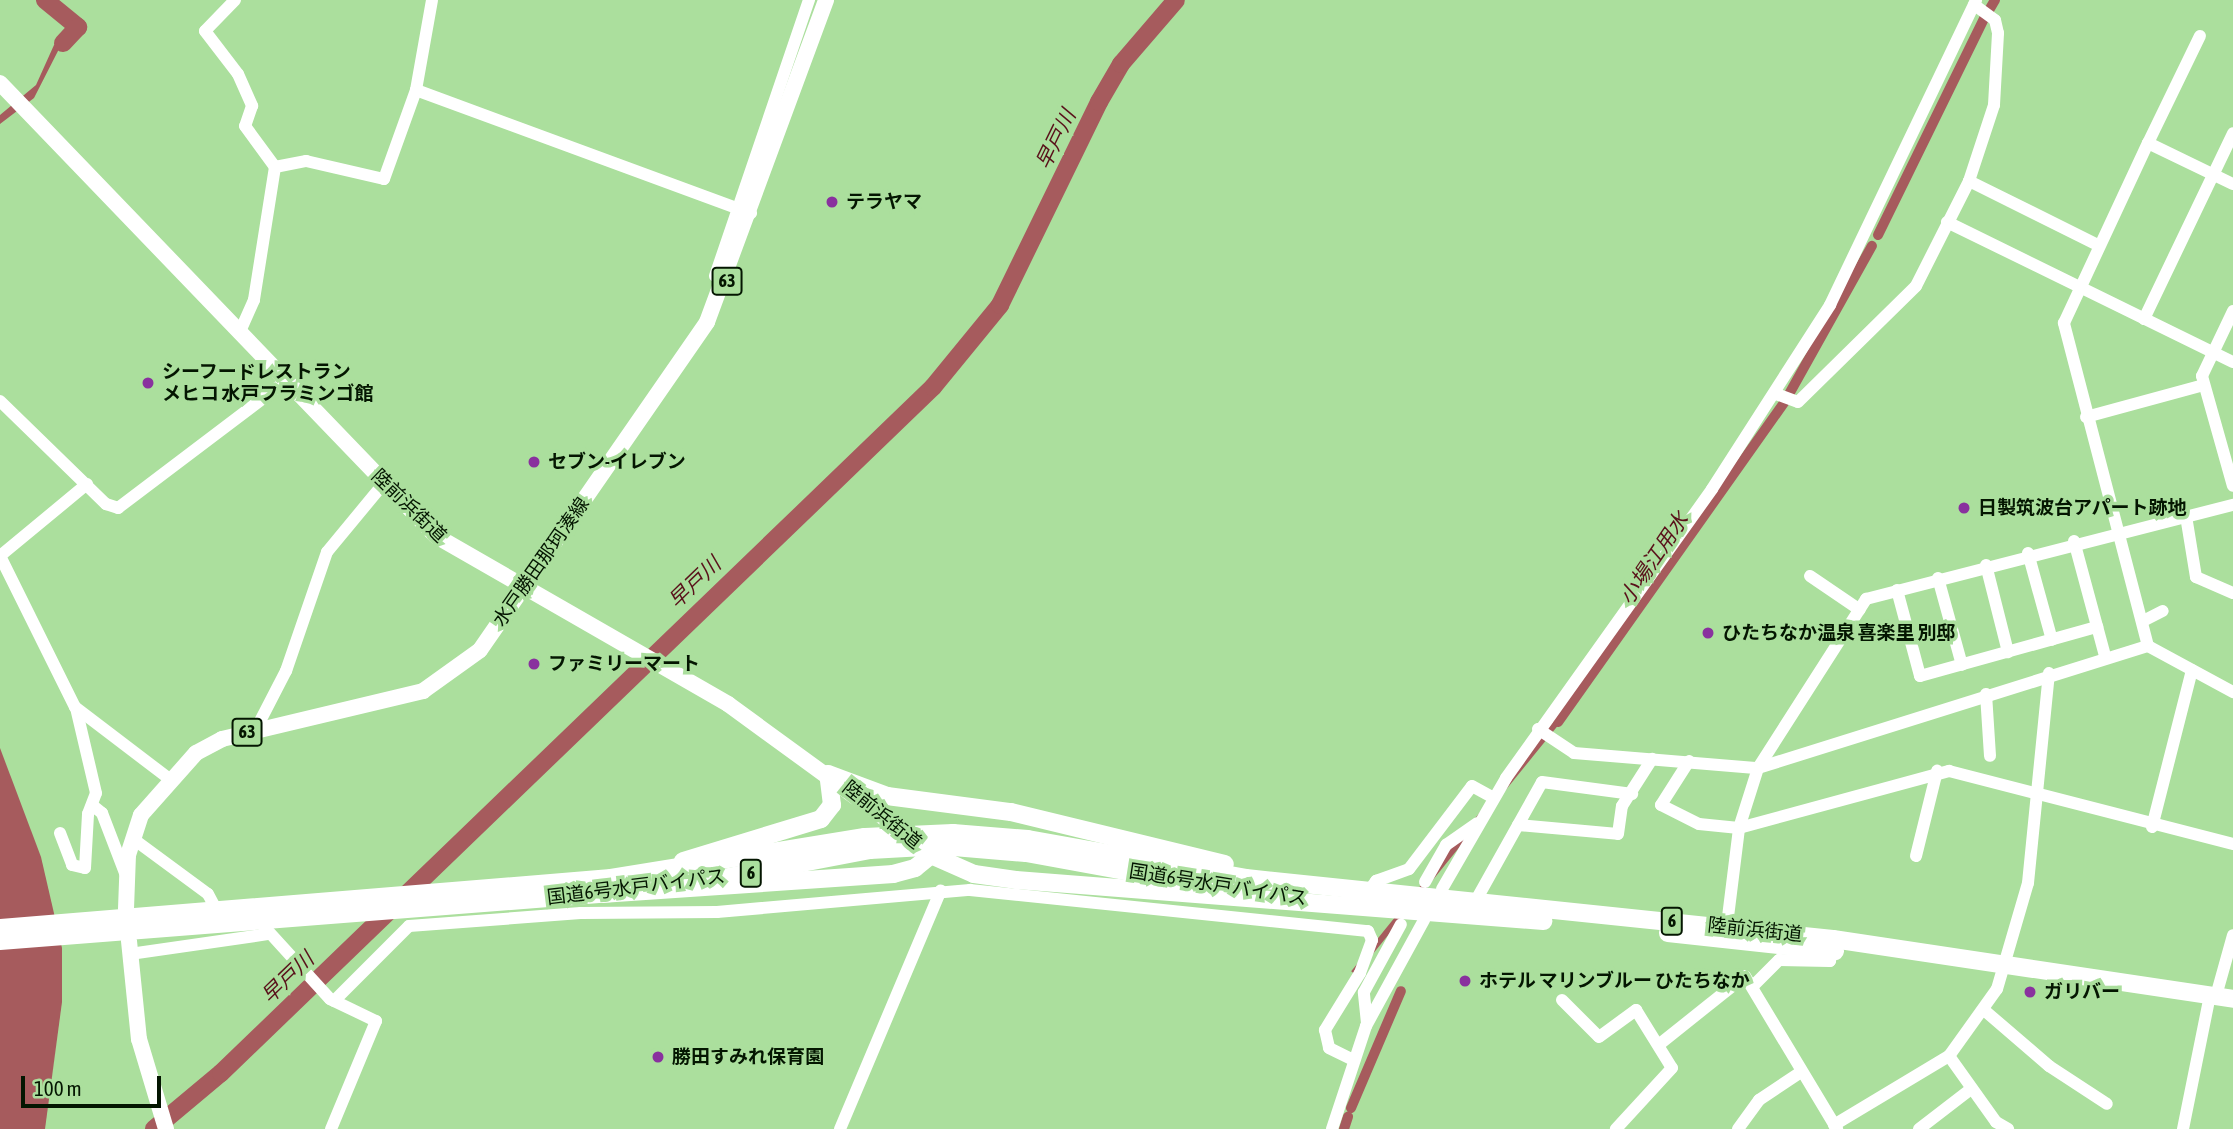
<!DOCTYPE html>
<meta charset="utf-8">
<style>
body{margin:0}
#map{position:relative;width:2233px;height:1129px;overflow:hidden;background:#abdf9d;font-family:"Asap Condensed","Noto Sans JP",sans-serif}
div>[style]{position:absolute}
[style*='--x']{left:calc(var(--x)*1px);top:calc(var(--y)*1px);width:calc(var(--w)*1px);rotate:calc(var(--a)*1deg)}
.water>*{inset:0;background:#a65b5d;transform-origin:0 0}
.canal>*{height:10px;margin:-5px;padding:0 5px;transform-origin:5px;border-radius:5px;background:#a65b5d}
.river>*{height:18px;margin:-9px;padding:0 9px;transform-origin:9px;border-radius:9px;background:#a65b5d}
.minor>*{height:12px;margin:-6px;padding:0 6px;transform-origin:6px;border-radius:6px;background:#fff}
.major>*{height:16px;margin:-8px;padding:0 8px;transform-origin:8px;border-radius:8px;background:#fff}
.highway>*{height:18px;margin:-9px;padding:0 9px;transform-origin:9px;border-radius:9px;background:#fff}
.dots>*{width:19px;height:19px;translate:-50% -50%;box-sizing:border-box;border:4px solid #abdf9d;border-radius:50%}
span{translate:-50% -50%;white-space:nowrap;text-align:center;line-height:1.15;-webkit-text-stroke:7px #abdf9d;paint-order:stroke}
.shield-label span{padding:2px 5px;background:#abdf9d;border:2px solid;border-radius:5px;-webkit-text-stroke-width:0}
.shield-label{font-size:18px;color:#041601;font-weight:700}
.poi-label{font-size:19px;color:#041601;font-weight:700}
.left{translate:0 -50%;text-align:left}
.street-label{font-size:19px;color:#041601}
.water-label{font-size:21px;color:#59111a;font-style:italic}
.scale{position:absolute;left:21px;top:1076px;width:140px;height:32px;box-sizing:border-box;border:4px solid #041601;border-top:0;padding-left:9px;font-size:21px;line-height:24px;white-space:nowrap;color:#041601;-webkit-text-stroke:5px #abdf9d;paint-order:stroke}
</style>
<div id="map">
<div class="water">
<i style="clip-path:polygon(80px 26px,80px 35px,59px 49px,34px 98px,0 124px,0 115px,36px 85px,54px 45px)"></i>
<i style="left:1562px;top:711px;width:6px;height:335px;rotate:39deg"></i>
<i style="clip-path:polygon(0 748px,41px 857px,62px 948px,62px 1002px,45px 1129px,0 1129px)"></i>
</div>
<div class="canal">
<i style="--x:1988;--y:12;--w:14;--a:-60"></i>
<i style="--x:1878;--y:235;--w:243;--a:-63.9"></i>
<i style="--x:1788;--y:396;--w:172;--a:-60.8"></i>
<i style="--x:1558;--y:722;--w:391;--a:-54.7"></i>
<i style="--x:1351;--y:1108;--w:127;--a:-66.9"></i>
<i style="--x:1344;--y:1129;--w:13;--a:-72"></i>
</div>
<div class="river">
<i style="--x:45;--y:0;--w:43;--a:39.3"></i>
<i style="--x:78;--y:27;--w:22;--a:133"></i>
<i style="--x:154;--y:1129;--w:87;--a:-39.9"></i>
<i style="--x:221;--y:1073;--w:989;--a:-43.93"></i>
<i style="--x:933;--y:387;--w:106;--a:-50.7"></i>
<i style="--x:1000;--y:305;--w:226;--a:-64"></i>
<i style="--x:1099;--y:102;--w:44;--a:-59.9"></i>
<i style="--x:1121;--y:64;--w:84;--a:-49.3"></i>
</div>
<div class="minor">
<i style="--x:235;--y:0;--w:43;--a:134.1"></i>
<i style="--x:205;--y:31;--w:54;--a:52.5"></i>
<i style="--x:238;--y:74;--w:35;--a:66"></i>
<i style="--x:252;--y:106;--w:21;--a:109"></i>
<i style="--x:245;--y:126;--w:51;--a:53.8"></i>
<i style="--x:275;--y:167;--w:135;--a:99"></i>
<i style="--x:254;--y:300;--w:35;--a:114"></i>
<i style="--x:416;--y:90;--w:357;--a:20.2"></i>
<i style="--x:2148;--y:143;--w:119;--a:-64.1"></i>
<i style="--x:275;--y:167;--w:32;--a:-11"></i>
<i style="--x:306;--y:161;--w:80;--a:13"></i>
<i style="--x:384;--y:179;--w:95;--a:-70.2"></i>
<i style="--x:416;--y:90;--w:91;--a:-79.9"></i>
<i style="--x:1969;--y:181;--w:144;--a:26.4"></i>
<i style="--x:1947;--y:222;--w:318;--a:26.1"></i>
<i style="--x:715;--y:276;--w:292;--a:-71.2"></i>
<i style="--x:2233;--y:311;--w:72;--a:115.5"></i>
<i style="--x:2202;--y:376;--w:114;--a:74.3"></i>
<i style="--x:2144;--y:319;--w:206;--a:-64.4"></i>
<i style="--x:1776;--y:394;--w:23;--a:20"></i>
<i style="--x:1798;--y:402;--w:165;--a:-44.5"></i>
<i style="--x:1916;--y:286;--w:118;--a:-63.2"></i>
<i style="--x:1969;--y:181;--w:80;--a:-71.8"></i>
<i style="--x:1994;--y:105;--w:72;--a:-86.8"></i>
<i style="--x:1998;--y:33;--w:13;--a:-103"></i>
<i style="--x:1995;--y:20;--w:26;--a:-144"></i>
<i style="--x:0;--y:401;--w:148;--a:44.2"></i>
<i style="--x:106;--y:504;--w:13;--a:18"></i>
<i style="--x:118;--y:508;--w:211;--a:-37.1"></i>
<i style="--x:2086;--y:417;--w:122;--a:-15.2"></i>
<i style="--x:2186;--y:516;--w:62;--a:80.7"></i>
<i style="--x:2196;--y:577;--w:40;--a:23.4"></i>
<i style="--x:2074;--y:541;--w:119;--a:74.9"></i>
<i style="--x:2028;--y:553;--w:90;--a:74.6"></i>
<i style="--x:0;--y:556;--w:169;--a:63.6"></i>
<i style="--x:75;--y:707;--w:116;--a:37.3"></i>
<i style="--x:0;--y:556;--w:113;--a:-39.6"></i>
<i style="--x:1986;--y:565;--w:90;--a:75.8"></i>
<i style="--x:1810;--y:576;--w:60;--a:34.2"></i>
<i style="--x:1938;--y:578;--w:90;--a:74.6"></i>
<i style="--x:1897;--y:590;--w:89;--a:75"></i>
<i style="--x:1920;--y:676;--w:184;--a:-15.5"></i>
<i style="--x:2143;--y:621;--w:22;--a:-27"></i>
<i style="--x:2148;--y:646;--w:334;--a:-104.6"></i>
<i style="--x:2064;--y:323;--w:199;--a:-65"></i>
<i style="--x:2148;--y:143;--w:94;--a:25.8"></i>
<i style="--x:1986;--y:694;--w:62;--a:86.3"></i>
<i style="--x:1538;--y:729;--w:43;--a:33.7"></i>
<i style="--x:1574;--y:753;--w:185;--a:4.7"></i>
<i style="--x:1758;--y:768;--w:409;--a:-17.4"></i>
<i style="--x:2148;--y:646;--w:97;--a:28.4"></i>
<i style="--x:255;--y:731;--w:68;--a:-62.7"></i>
<i style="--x:286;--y:671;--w:126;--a:-71"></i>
<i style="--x:327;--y:552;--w:89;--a:-50.4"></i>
<i style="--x:1689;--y:761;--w:52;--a:122.5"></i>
<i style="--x:1661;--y:805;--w:42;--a:26.6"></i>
<i style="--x:1699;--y:824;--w:40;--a:5.7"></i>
<i style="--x:1739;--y:828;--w:218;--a:-15.2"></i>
<i style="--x:1949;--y:771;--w:293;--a:14.4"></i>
<i style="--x:92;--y:805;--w:13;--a:39"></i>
<i style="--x:102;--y:813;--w:64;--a:69"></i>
<i style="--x:1518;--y:825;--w:100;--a:5.1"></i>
<i style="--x:1618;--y:834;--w:28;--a:-82"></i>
<i style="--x:1622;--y:806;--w:56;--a:-57.4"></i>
<i style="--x:2152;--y:827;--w:162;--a:-75.7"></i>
<i style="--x:60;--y:833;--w:34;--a:69"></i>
<i style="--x:72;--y:865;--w:13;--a:13"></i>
<i style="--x:85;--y:868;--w:54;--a:-86.8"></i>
<i style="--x:88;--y:814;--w:22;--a:-69"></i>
<i style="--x:96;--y:793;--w:87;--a:-103.2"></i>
<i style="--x:132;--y:838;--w:94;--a:36.4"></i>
<i style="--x:208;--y:894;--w:19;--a:62"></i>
<i style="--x:1916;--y:856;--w:88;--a:-76.1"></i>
<i style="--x:1425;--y:882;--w:43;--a:-60.4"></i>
<i style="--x:1446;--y:845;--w:38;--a:-35"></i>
<i style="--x:1442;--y:889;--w:128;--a:-60"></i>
<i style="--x:1506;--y:778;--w:355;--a:-54.5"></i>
<i style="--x:1712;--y:489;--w:219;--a:-57.3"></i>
<i style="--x:1830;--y:305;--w:338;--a:-64.4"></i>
<i style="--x:1368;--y:892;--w:14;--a:-54"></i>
<i style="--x:1376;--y:881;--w:35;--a:-20"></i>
<i style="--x:1409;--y:869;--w:104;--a:-52.8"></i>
<i style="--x:1472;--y:786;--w:25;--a:29"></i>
<i style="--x:1475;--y:902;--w:137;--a:-60.8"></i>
<i style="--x:1542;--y:782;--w:91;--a:7.6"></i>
<i style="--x:259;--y:921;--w:105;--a:47.7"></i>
<i style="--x:330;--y:999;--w:51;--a:25.6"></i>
<i style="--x:376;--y:1021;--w:117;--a:112.6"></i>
<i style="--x:1726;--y:933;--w:106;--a:-82.9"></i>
<i style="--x:1739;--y:828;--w:63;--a:-72.4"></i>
<i style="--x:1758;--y:768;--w:201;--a:-57.4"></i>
<i style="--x:1866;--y:599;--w:379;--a:-14.4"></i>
<i style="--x:130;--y:954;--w:139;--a:-8.2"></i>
<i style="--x:1753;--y:986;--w:37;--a:-45"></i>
<i style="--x:1779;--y:960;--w:51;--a:1.1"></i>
<i style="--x:1830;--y:961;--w:10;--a:-79"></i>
<i style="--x:2216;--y:996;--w:63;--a:-74.4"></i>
<i style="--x:1562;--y:1000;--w:52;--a:45"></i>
<i style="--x:1599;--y:1037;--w:46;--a:-36.1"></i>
<i style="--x:1636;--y:1010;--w:68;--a:58.2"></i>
<i style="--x:1672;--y:1068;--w:83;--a:132.6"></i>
<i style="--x:334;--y:1001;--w:106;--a:-45"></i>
<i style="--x:409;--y:926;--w:172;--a:-4.3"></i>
<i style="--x:581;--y:913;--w:136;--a:-0.4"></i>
<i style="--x:717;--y:912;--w:254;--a:-5"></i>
<i style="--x:970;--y:890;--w:400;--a:5.9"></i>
<i style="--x:1368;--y:931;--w:10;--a:66"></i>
<i style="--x:1372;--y:940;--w:35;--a:110"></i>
<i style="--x:1360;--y:973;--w:67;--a:121.6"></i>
<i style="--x:1325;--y:1030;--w:18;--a:77"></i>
<i style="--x:1329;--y:1048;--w:28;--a:26"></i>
<i style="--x:1984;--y:1010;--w:86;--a:40.7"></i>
<i style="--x:2049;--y:1066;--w:69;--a:33.2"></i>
<i style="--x:1367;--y:1023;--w:31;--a:-96"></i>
<i style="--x:1364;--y:992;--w:77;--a:-61.4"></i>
<i style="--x:1661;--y:1043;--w:107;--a:-38.6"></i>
<i style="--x:1745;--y:976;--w:179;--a:59"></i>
<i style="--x:1949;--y:1056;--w:81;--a:54.5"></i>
<i style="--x:1996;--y:1122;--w:14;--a:30"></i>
<i style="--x:1834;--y:1125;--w:134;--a:-31"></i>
<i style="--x:1949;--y:1056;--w:82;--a:-54.4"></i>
<i style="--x:1997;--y:989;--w:110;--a:-73.7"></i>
<i style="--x:2028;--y:883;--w:211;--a:-84.3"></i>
<i style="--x:840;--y:1129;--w:259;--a:-67.1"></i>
<i style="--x:1332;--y:1129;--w:108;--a:-71.7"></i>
<i style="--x:1366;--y:1026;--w:121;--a:-61.3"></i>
<i style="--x:1738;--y:1129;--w:36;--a:-54"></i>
<i style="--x:1759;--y:1100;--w:50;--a:-33.7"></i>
<i style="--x:1919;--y:1129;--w:66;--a:-37.6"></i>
<i style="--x:2183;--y:1129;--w:137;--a:-78.6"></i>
</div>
<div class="major">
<i style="--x:0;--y:83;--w:629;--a:46.1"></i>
<i style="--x:436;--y:536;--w:337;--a:29.9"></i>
<i style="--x:728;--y:704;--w:233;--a:36.1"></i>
<i style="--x:126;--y:909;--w:54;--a:-87.9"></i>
<i style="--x:128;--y:855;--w:42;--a:-72"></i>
<i style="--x:141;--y:815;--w:83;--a:-48.4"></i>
<i style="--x:196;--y:753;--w:30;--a:-28"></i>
<i style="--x:222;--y:739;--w:207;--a:-13.4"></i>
<i style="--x:423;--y:691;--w:70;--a:-35.7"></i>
<i style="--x:480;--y:650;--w:399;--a:-55.3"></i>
<i style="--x:707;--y:322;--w:343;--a:-69.7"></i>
<i style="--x:129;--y:941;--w:99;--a:84.2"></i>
<i style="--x:139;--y:1039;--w:94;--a:73.3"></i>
</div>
<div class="highway">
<i style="--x:828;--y:774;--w:63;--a:20.4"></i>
<i style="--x:887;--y:796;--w:125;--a:7.4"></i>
<i style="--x:1011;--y:812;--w:220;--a:13.7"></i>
<i style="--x:683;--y:861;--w:144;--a:-16.9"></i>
<i style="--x:821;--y:819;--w:18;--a:-52"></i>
<i style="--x:832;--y:805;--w:31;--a:-97"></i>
<i style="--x:718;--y:879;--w:155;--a:-10.8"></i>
<i style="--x:870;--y:850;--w:72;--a:-3.2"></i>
<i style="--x:942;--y:846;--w:84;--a:4.8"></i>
<i style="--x:1026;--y:853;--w:196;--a:10.3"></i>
<i style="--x:601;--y:894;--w:293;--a:-3.9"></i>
<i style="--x:893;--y:874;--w:23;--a:-15"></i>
<i style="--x:915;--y:868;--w:21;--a:-39"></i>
<i style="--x:931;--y:855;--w:47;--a:23.8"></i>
<i style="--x:974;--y:874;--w:42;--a:8.1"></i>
<i style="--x:1016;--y:880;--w:529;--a:4.45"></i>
<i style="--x:0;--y:928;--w:613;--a:-4.68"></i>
<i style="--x:611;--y:878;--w:257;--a:-9.2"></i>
<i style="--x:865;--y:837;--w:88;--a:-2.6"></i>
<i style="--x:953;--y:833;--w:75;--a:4.6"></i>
<i style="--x:1028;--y:839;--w:221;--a:10.1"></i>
<i style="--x:1246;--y:878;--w:590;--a:5.93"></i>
<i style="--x:1833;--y:939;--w:404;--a:8.5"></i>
<i style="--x:1668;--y:933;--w:168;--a:6.2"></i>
<i style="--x:0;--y:941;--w:613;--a:-4.49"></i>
</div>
<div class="dots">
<i style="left:832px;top:202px;background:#89319e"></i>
<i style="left:148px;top:383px;background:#89319e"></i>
<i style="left:534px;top:462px;background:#89319e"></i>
<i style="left:1964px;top:508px;background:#89319e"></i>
<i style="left:1708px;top:633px;background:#89319e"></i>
<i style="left:534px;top:664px;background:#89319e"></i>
<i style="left:1465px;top:981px;background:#89319e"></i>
<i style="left:2030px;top:992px;background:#89319e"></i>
<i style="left:658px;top:1057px;background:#89319e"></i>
</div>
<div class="shield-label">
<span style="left:727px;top:281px">63</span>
<span style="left:247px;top:732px">63</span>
<span style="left:751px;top:873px">6</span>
<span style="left:1672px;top:921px">6</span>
</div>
<div class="poi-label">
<span class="left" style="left:846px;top:202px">テラヤマ</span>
<span class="left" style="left:162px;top:383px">シーフードレストラン<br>メヒコ 水戸フラミンゴ館</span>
<span class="left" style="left:548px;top:462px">セブン-イレブン</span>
<span class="left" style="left:1978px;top:508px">日製筑波台アパート跡地</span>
<span class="left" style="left:1722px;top:633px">ひたちなか温泉 喜楽里 別邸</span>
<span class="left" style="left:548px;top:664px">ファミリーマート</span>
<span class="left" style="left:1479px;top:981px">ホテル マリンブルー ひたちなか</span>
<span class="left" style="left:2044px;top:992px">ガリバー</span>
<span class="left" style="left:672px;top:1057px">勝田すみれ保育園</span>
</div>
<div class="street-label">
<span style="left:409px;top:506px;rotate:44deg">陸前浜街道</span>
<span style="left:541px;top:562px;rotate:-55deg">水戸勝田那珂湊線</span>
<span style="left:882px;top:815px;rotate:39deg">陸前浜街道</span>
<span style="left:1218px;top:885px;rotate:9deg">国道6号水戸バイパス</span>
<span style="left:636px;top:887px;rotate:-7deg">国道6号水戸バイパス</span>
<span style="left:1755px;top:930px;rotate:6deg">陸前浜街道</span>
</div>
<div class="water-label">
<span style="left:1055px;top:139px;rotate:-64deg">早戸川</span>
<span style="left:1653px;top:558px;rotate:-56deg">小場江用水</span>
<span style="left:694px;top:582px;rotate:-44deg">早戸川</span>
<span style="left:287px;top:977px;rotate:-44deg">早戸川</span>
</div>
<div class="scale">100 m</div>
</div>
